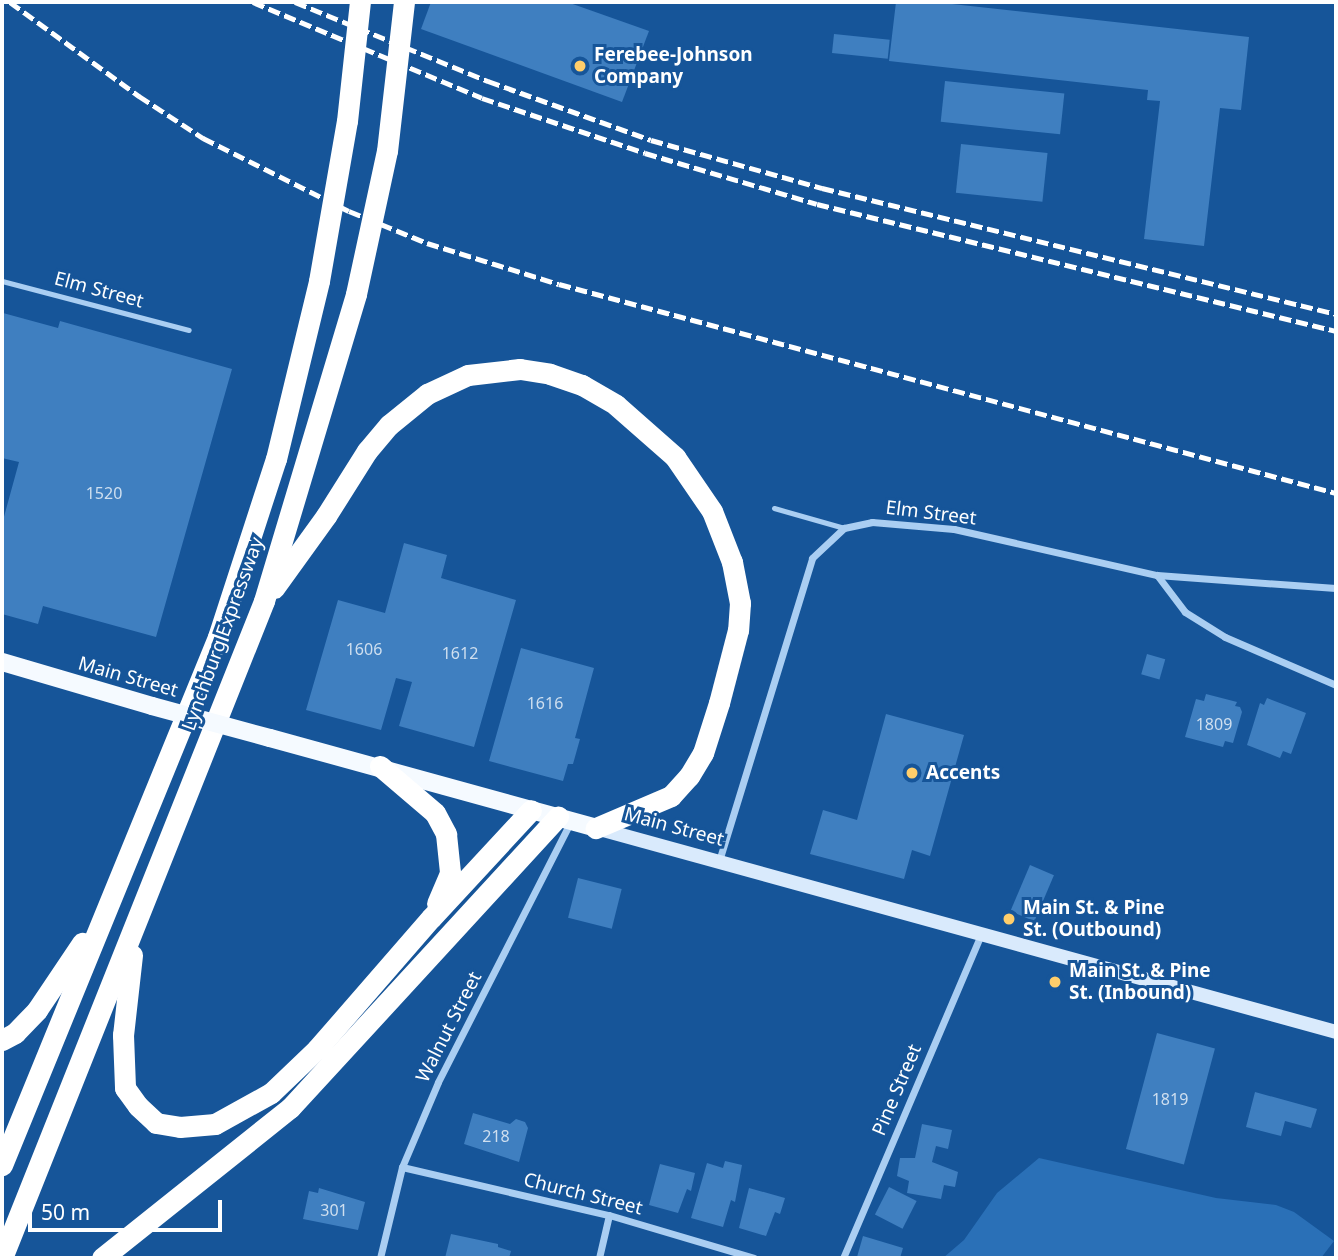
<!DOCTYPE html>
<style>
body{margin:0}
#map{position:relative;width:1338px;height:1260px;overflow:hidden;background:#165599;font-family:"Noto Sans",sans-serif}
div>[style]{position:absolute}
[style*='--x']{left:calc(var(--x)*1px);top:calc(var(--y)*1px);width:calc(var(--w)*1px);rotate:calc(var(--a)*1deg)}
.green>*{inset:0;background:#2a70b7}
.building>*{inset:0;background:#3f7fc0;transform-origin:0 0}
.lane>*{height:5px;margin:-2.5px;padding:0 2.5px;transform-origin:2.5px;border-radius:2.5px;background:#aacef2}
.street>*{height:7px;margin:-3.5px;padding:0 3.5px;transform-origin:3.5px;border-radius:3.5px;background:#aacef2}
.secondary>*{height:14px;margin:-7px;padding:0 7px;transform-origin:7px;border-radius:7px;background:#d9eafc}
.primary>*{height:18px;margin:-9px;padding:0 9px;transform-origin:9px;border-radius:9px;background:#f5faff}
.highway>*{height:21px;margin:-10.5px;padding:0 10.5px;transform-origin:10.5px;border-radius:10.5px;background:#fff}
.rail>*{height:5px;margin-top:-2.5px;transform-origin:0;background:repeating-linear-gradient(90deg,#fff 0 12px,transparent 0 17px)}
.primary-bridge>*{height:18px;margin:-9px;padding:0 9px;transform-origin:9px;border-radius:9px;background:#f5faff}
.highway-bridge>*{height:21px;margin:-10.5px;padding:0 10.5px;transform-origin:10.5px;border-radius:10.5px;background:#fff}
.dots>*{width:19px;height:19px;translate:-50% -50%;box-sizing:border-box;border:4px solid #165599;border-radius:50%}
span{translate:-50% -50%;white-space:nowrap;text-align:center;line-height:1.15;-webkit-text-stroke:6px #165599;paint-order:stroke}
.number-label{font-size:16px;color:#cfdfef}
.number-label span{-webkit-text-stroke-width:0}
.poi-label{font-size:19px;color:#fff;font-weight:700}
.left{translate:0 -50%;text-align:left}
.street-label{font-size:19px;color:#fff}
.frame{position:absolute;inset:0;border:4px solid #fff;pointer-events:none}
.scale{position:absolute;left:28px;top:1200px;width:194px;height:32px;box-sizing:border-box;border:4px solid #fff;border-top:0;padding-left:9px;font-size:21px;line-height:24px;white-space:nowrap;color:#fff;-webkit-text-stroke:5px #165599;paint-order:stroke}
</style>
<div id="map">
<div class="green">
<i style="clip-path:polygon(1039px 1158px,1216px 1198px,1276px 1205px,1294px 1212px,1334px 1241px,1321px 1258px,943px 1258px,964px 1240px,997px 1193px)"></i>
</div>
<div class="building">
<i style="clip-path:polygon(431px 2px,567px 2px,649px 31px,622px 102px,421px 29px)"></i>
<i style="clip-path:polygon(896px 2px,934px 2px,1249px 37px,1241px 110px,1220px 108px,1204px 246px,1144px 239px,1160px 101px,1147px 100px,1148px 90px,889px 61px)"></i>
<i style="left:834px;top:34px;width:56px;height:19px;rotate:6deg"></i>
<i style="left:945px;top:81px;width:120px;height:41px;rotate:6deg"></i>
<i style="left:961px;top:144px;width:87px;height:49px;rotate:6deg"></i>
<i style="clip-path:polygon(3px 313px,58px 328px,60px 321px,232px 369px,156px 637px,43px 606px,38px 624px,2px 614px,2px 524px,19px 462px,2px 458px)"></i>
<i style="clip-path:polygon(404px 543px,447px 555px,441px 578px,516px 600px,474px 747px,399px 726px,412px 682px,396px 678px,381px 730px,306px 710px,338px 600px,385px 613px)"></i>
<i style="clip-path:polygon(521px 648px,594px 668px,575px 738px,580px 739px,573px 764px,568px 764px,563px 781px,489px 761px)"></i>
<i style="left:1147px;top:654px;width:19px;height:21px;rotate:16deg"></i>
<i style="clip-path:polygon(1206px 694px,1237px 702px,1235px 706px,1240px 707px,1242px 712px,1233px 743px,1225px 741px,1223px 747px,1185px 737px,1196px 699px,1204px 701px)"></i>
<i style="clip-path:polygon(1267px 698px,1306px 713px,1291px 754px,1283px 751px,1280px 758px,1247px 745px,1260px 703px,1264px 705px)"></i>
<i style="clip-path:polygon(886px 714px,964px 735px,930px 856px,912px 850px,904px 879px,810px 854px,823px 810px,857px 820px)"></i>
<i style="left:1030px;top:865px;width:26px;height:50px;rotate:23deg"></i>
<i style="left:578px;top:878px;width:45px;height:41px;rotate:14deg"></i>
<i style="left:1157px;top:1033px;width:60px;height:120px;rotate:15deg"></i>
<i style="clip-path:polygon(1255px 1092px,1317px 1109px,1311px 1128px,1285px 1121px,1281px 1136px,1246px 1127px)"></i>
<i style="clip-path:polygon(473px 1113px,510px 1124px,516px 1119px,525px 1122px,528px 1128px,519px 1162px,464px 1144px)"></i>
<i style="clip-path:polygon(922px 1124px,952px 1130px,948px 1149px,936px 1146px,932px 1162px,958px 1172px,955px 1187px,944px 1185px,941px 1199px,907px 1193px,909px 1181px,897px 1176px,900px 1158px,915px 1158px)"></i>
<i style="clip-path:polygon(725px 1161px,742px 1165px,735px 1202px,731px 1200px,723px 1227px,691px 1218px,707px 1163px,723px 1168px)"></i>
<i style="clip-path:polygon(660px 1164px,695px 1173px,691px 1191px,687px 1189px,678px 1213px,649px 1205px)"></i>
<i style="left:889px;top:1187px;width:31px;height:31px;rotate:27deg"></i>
<i style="clip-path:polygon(319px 1188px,365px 1202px,358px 1230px,303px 1219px,309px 1191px,318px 1193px)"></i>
<i style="clip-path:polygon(749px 1188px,785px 1198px,780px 1214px,775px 1212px,766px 1236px,739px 1228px)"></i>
<i style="clip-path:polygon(451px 1234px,498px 1244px,498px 1247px,511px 1251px,509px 1258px,445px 1258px)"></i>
<i style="clip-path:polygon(863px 1236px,903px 1248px,900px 1258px,857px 1257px)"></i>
</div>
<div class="lane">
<i style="--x:2;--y:281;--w:193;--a:14.7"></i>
<i style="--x:774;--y:508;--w:73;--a:15.9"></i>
</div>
<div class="street">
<i style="--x:1157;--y:575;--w:179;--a:4.2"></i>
<i style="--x:719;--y:861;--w:317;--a:-72.9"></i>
<i style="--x:812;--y:558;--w:44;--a:-43.2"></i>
<i style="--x:844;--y:528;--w:29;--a:-12"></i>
<i style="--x:872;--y:522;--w:82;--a:4.9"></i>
<i style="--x:954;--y:529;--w:208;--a:12.8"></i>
<i style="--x:1157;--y:575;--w:46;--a:52.9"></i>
<i style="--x:1185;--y:612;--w:47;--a:32"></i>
<i style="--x:1225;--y:637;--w:121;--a:23.4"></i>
<i style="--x:402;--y:1167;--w:212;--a:13.1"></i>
<i style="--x:609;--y:1215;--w:151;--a:16.5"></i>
<i style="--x:380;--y:1258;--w:94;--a:-76.4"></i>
<i style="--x:402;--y:1167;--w:92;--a:-67"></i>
<i style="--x:438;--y:1082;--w:293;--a:-63"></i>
<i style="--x:599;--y:1258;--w:44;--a:-76.9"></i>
<i style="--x:843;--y:1258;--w:352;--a:-66.9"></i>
</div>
<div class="secondary">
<i style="--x:596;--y:828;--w:768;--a:15.41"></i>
</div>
<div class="primary">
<i style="--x:2;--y:662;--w:156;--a:16.3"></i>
<i style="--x:270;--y:738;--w:338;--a:15.4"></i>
</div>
<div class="highway">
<i style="--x:274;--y:588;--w:89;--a:-54.2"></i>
<i style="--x:326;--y:516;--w:77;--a:-57.8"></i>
<i style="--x:367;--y:451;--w:34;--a:-50"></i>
<i style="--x:389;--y:425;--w:49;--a:-39.2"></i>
<i style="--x:427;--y:394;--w:45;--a:-24.9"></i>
<i style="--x:468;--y:375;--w:52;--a:-6.6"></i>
<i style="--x:520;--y:369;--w:30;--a:9"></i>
<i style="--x:550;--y:374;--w:34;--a:19"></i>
<i style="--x:582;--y:385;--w:39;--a:30"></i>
<i style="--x:616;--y:405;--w:79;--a:41.4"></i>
<i style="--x:675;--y:457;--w:65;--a:55.6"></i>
<i style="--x:712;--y:511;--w:55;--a:68.6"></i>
<i style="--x:732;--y:562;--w:42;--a:79"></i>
<i style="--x:740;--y:603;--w:27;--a:94"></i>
<i style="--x:738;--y:630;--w:75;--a:104.6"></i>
<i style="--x:719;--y:703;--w:52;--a:107.7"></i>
<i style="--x:703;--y:753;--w:27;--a:121"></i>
<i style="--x:689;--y:776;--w:27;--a:132"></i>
<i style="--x:671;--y:796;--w:82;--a:156.9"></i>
<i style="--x:380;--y:766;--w:72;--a:40.5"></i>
<i style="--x:435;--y:813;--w:24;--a:62"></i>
<i style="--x:446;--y:834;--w:39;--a:84"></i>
<i style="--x:450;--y:873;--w:33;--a:113"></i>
<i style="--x:132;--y:955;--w:81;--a:96.4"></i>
<i style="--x:123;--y:1035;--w:53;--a:87.8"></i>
<i style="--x:125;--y:1088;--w:22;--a:54"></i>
<i style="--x:138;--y:1106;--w:25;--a:43"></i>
<i style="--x:156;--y:1123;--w:24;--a:9"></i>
<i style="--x:180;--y:1127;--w:35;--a:-5"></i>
<i style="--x:215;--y:1124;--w:64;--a:-29"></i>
<i style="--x:271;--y:1093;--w:64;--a:-43.7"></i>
<i style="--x:317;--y:1049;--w:174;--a:-49"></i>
<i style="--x:431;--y:918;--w:147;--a:-47.2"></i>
<i style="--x:2;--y:1040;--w:15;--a:-28"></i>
<i style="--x:15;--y:1033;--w:32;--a:-46"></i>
<i style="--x:37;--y:1010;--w:81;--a:-56.1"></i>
<i style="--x:2;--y:1165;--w:570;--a:-67.75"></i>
<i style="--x:218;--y:637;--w:187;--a:-72"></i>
<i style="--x:276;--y:459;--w:183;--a:-76.4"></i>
<i style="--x:2;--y:1258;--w:707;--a:-68.26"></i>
<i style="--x:264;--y:601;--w:320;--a:-73.3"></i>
<i style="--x:102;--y:1258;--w:241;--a:-38.6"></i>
<i style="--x:290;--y:1108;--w:396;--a:-47.4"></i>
</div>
<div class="rail">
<i style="--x:10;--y:2;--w:160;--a:36.1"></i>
<i style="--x:139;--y:96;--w:77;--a:33.3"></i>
<i style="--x:203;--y:138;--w:163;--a:26.6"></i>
<i style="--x:349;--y:211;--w:84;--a:22.3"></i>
<i style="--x:427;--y:243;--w:138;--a:17.3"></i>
<i style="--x:559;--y:284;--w:805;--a:15.06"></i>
<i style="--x:253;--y:2;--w:248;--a:22.7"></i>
<i style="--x:482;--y:98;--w:172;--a:18.6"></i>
<i style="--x:645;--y:153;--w:179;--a:16.5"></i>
<i style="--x:817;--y:204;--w:534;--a:13.75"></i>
<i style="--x:295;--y:2;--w:209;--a:22.3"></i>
<i style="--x:488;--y:81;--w:173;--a:19.9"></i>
<i style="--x:651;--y:140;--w:178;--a:15.7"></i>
<i style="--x:822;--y:188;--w:529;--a:13.77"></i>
</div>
<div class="primary-bridge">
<i style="--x:152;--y:706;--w:122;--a:15.2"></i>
</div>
<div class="highway-bridge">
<i style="--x:319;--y:281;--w:162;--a:-80.1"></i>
<i style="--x:347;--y:121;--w:120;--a:-83.8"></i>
<i style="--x:356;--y:294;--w:146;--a:-77.8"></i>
<i style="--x:387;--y:151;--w:150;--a:-83.5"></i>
</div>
<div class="dots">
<i style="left:580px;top:66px;background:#ffce6b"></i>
<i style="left:912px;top:773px;background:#ffce6b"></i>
<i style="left:1009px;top:919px;background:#ffce6b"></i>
<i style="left:1055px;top:982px;background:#ffce6b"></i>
</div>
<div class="number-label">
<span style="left:104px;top:493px">1520</span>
<span style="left:364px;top:649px">1606</span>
<span style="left:460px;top:653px">1612</span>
<span style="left:545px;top:703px">1616</span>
<span style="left:1214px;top:724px">1809</span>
<span style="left:1170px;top:1099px">1819</span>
<span style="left:496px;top:1136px">218</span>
<span style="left:334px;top:1210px">301</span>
</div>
<div class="poi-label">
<span class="left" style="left:594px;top:66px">Ferebee-Johnson<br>Company</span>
<span class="left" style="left:926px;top:773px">Accents</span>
<span class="left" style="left:1023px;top:919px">Main St. &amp; Pine<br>St. (Outbound)</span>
<span class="left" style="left:1069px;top:982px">Main St. &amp; Pine<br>St. (Inbound)</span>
</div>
<div class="street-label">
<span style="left:99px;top:290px;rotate:15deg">Elm Street</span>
<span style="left:931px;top:513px;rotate:7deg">Elm Street</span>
<span style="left:223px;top:634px;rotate:-70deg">Lynchburg Expressway</span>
<span style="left:128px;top:677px;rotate:16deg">Main Street</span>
<span style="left:674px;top:827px;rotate:15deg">Main Street</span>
<span style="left:449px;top:1027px;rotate:-63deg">Walnut Street</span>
<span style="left:897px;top:1090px;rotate:-67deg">Pine Street</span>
<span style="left:583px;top:1194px;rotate:14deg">Church Street</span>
</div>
<div class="frame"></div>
<div class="scale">50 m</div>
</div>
